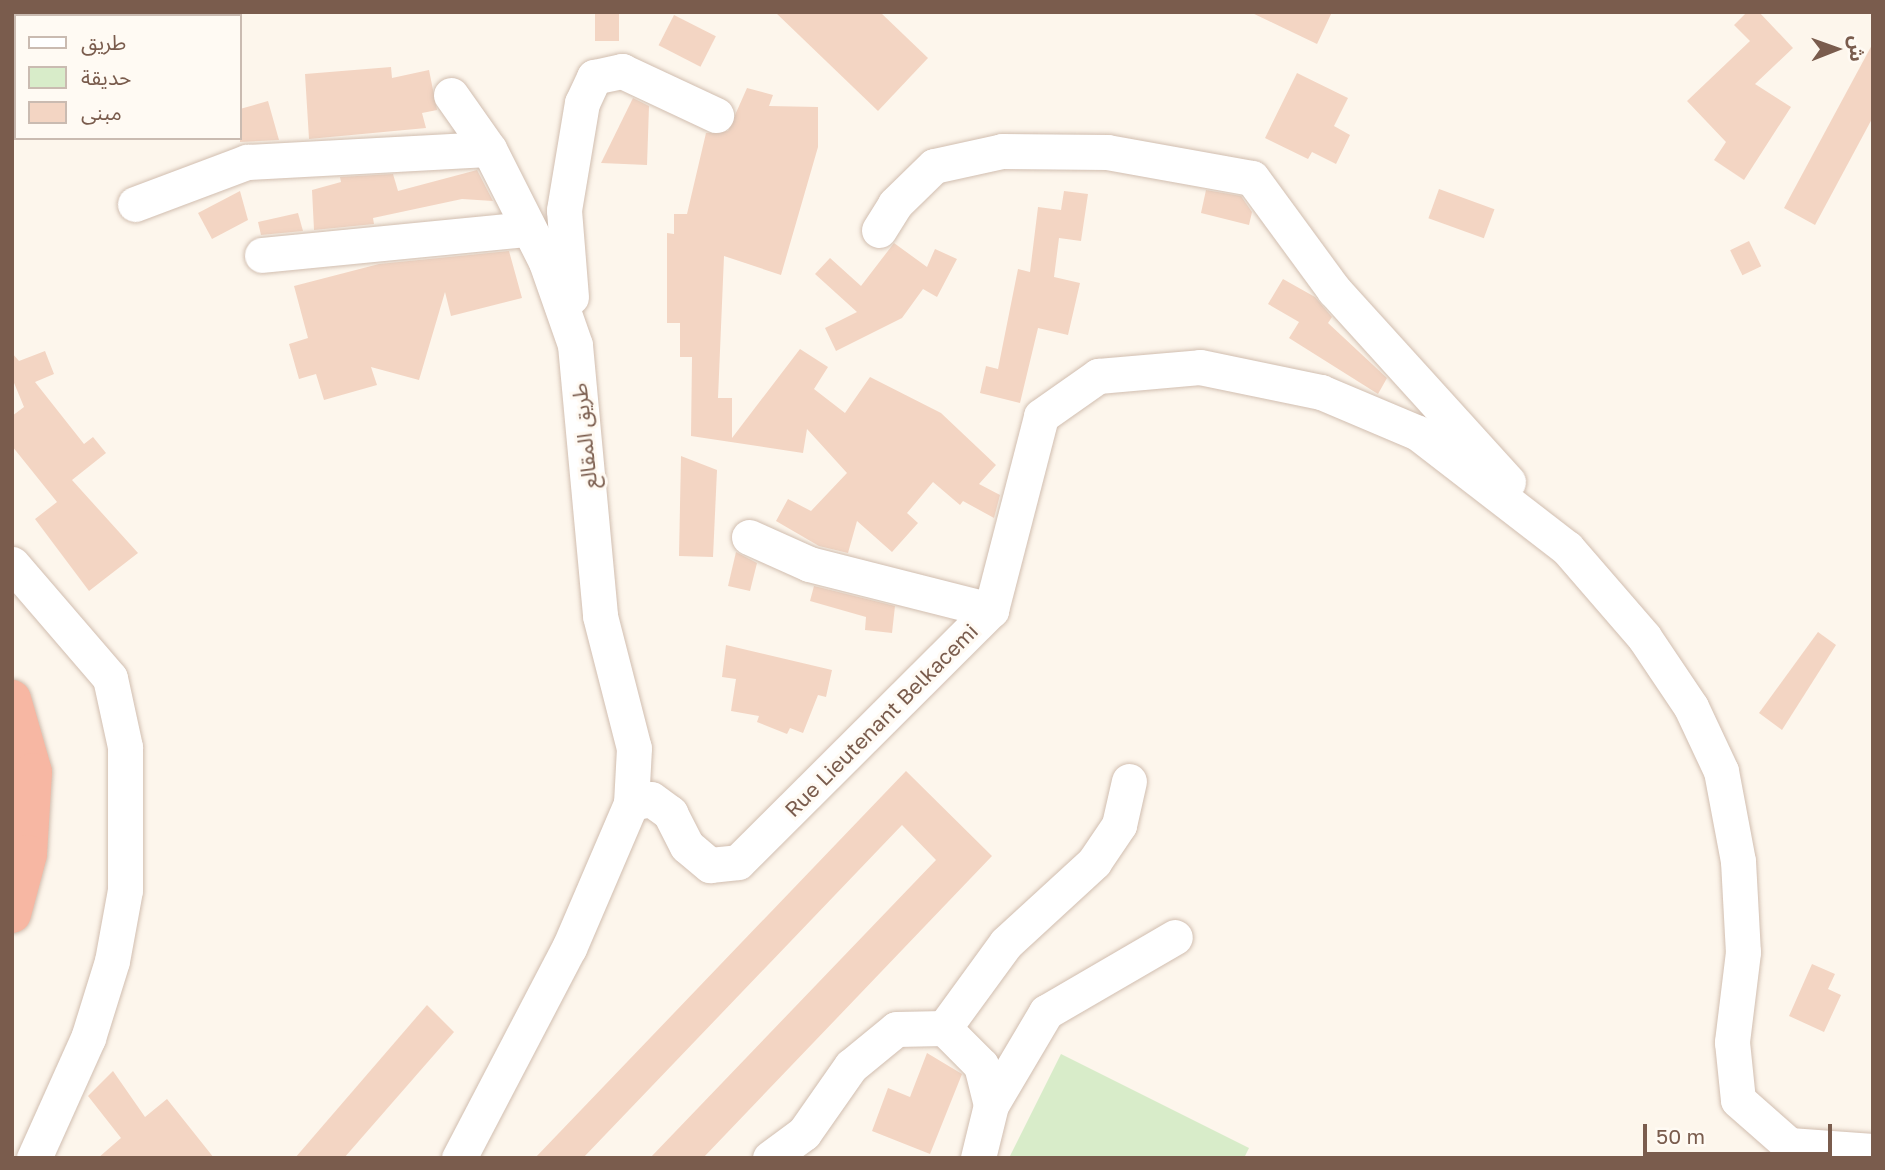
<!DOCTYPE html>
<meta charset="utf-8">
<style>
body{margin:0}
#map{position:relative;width:1885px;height:1170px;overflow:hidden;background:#fdf6ec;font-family:"Golos Text","Noto Sans Arabic",sans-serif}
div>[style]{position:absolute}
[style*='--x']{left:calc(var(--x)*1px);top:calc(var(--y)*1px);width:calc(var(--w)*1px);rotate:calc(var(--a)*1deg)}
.green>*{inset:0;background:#d8ecc9}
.building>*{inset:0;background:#f3d5c3;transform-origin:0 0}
.roads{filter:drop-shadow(0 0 2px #d1beb0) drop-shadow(0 0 2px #d1beb0)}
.minor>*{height:35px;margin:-17.5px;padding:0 17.5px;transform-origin:17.5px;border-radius:17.5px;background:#fff}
.highway>*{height:38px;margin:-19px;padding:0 19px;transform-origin:19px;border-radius:19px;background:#f7b7a3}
span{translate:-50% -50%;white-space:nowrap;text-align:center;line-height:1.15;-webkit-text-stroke:6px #fffaf3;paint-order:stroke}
.street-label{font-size:21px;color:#7a5c4d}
.frame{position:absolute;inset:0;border:14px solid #7a5c4d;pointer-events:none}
.legend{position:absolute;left:14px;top:14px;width:228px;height:126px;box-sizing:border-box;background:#fffaf3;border:2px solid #cabbb1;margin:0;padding:9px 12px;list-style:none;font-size:21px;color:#7a5c4d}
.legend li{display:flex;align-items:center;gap:14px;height:35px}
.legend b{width:35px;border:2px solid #cabbb1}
.north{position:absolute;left:1801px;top:14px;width:70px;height:70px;-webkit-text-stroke:5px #fffaf3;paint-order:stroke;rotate:89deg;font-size:19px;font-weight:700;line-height:28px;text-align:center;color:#7a5c4d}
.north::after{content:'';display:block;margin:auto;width:24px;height:32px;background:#7a5c4d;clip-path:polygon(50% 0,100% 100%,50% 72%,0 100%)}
.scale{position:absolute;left:1643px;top:1124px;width:189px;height:32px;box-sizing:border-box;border:4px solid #7a5c4d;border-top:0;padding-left:9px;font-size:21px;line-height:24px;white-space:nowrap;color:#7a5c4d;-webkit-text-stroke:5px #fffaf3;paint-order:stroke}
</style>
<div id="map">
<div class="green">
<i style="clip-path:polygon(1061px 1054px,1249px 1148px,1244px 1158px,1009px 1158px)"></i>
</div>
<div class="building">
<i style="left:595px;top:12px;width:24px;height:29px"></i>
<i style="clip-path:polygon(775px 12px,880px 12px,928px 58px,878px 111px)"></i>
<i style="clip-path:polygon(1250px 12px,1332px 12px,1317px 44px)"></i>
<i style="clip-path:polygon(1747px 12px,1759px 12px,1793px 48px,1755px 84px,1791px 107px,1744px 180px,1714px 160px,1726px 142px,1687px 101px,1750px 41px,1734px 25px)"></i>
<i style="left:674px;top:15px;width:47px;height:34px;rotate:27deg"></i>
<i style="clip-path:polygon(1873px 43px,1873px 117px,1815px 225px,1784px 208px)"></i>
<i style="clip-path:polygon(391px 67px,392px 78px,429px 70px,437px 110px,422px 113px,426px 128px,309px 139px,305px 74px)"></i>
<i style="clip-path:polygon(1297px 73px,1348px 98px,1334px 126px,1350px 135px,1336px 164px,1312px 152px,1308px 159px,1265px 138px)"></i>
<i style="clip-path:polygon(747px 88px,773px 95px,769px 106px,818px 107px,818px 147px,781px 275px,724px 256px,718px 398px,732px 398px,732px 438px,800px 349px,828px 367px,814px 389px,845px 413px,870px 377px,941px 413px,996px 465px,979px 484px,1000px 495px,994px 518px,963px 501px,960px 505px,933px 482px,907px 513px,918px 523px,892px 552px,857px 521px,848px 553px,819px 546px,776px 521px,788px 499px,811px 511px,847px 473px,807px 429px,803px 453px,691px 436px,692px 357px,680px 357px,680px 323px,667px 323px,667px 233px,674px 234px,674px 214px,687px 214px,706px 133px,728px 131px)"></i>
<i style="clip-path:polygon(633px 98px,649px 106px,647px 165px,601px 163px)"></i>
<i style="clip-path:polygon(268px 101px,279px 140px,240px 142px,240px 109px)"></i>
<i style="clip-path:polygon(477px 170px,493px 201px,462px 199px,373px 218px,374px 224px,314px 230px,312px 190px,341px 182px,340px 177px,393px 174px,398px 191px)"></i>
<i style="left:1439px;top:189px;width:59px;height:31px;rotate:20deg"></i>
<i style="clip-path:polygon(1206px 190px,1241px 196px,1252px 212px,1249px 225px,1201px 213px)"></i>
<i style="clip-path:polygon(240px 191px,248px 220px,212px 239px,198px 213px)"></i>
<i style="clip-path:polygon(1064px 191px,1088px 194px,1081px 241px,1059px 238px,1054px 277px,1080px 283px,1068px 335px,1038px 328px,1020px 403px,980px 393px,986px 366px,998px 369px,1018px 269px,1030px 272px,1038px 207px,1061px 210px)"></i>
<i style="clip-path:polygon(298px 213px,303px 231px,261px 235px,258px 222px)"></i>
<i style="left:1749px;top:241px;width:28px;height:21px;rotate:64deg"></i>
<i style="clip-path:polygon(894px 243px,927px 267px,935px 249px,957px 259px,937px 297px,923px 289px,902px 318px,836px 351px,825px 328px,857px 312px,815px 274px,830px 258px,861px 286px)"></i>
<i style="clip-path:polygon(509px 251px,522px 298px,451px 316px,445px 292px,419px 380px,371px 367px,377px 385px,324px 400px,316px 374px,299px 379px,289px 344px,308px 338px,294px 286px,379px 264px)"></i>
<i style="clip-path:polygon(1283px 279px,1315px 297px,1332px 317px,1328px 323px,1387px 378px,1378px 394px,1289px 338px,1299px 322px,1268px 304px)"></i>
<i style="clip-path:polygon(45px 351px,54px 374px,35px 382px,84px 444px,93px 437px,106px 453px,72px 480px,138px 553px,89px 591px,35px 519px,57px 502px,12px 446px,12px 416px,24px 407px,12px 378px,12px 353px,19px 361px)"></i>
<i style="clip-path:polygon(681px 456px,717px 470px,713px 557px,679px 556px)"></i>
<i style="clip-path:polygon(736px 552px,757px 563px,750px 591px,728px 586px)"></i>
<i style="clip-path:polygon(814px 586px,895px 606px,892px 633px,865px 630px,866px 617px,810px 601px)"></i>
<i style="clip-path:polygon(1818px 632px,1836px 645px,1782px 730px,1759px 713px)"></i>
<i style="clip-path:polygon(726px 645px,832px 670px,826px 697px,818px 695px,803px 733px,790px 728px,787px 734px,757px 722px,759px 716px,731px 711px,736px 679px,722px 677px)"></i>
<i style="clip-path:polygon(906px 771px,992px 856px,703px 1158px,650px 1158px,936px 860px,902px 825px,583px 1158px,535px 1158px)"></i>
<i style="clip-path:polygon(1812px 964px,1835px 974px,1828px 989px,1841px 995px,1824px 1032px,1789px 1016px)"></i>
<i style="clip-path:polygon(427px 1005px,454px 1032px,344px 1158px,295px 1158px)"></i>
<i style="clip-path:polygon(927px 1053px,962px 1074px,930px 1154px,872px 1131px,888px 1088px,910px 1097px)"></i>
<i style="clip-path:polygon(113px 1071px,145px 1117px,167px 1099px,214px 1158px,98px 1158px,121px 1138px,88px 1096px)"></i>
</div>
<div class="roads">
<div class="minor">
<i style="--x:451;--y:95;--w:66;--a:54.9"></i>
<i style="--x:489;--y:149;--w:127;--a:63.2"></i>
<i style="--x:546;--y:262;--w:88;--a:70.7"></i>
<i style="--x:575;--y:345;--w:272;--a:84.7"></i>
<i style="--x:600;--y:616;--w:136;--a:75.6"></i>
<i style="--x:634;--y:748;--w:55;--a:93.1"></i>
<i style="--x:135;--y:204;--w:120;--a:-20.6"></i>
<i style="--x:247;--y:162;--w:242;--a:-3.1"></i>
<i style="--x:879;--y:230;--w:31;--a:-58"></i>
<i style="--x:895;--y:204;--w:54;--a:-44.3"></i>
<i style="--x:934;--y:166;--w:70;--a:-12.4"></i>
<i style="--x:1002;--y:151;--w:105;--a:0.5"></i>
<i style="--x:1107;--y:152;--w:147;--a:10.2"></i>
<i style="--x:1252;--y:178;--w:139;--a:53.8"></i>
<i style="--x:1334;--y:290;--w:259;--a:47.8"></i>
<i style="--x:262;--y:255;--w:265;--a:-5.6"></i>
<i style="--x:571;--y:297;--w:87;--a:-94.6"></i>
<i style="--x:564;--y:210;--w:109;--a:-80.5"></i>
<i style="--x:582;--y:103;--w:29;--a:-65"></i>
<i style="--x:594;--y:77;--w:29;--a:-12"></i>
<i style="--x:622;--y:71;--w:104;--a:25.1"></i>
<i style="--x:749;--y:537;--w:66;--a:24.2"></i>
<i style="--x:809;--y:564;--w:188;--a:14.2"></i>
<i style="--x:12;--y:564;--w:150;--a:49.3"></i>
<i style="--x:110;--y:678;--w:71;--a:77.7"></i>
<i style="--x:125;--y:747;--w:143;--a:90"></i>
<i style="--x:125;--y:890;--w:72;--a:100.4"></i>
<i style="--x:112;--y:961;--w:81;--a:107.3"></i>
<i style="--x:88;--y:1038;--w:132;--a:114.2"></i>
<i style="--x:944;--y:1028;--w:105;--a:-53.9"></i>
<i style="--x:1006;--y:943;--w:120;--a:-42.6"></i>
<i style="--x:1094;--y:862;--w:45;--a:-56"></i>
<i style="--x:1119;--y:825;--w:45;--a:-77.2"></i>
<i style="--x:991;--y:1105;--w:108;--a:-59.4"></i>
<i style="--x:1046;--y:1012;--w:149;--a:-30.2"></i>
<i style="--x:459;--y:1158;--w:237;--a:-62.4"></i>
<i style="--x:569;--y:948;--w:158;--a:-66.8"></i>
<i style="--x:631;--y:803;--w:20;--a:-11"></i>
<i style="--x:651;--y:799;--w:24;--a:36"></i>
<i style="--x:670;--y:813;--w:37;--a:63"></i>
<i style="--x:687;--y:846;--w:30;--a:40"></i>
<i style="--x:710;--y:865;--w:28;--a:-6"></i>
<i style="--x:738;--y:862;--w:357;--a:-44.9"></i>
<i style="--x:991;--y:610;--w:200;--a:-75.5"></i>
<i style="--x:1041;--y:416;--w:70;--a:-35.1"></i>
<i style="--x:1098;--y:376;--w:102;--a:-5"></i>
<i style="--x:1200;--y:367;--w:124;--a:11.7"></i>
<i style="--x:1321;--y:392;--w:105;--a:22.9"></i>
<i style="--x:1418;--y:433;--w:188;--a:37.7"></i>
<i style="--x:1567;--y:548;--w:118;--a:49.1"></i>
<i style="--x:1644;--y:637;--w:84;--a:56.1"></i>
<i style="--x:1691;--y:707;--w:71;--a:64.9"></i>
<i style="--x:1721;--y:771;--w:92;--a:79.3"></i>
<i style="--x:1738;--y:861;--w:91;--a:86.9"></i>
<i style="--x:1743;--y:952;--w:91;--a:97"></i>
<i style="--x:1732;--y:1042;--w:58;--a:84.1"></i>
<i style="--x:1738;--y:1100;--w:68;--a:41.4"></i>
<i style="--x:1789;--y:1145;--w:84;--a:4.1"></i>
<i style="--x:770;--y:1158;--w:42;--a:-36.3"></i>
<i style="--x:804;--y:1133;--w:82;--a:-55"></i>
<i style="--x:851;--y:1066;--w:58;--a:-39.4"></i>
<i style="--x:896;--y:1029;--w:48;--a:-1.2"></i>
<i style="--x:944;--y:1028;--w:52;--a:45"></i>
<i style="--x:981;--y:1065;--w:41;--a:76"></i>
<i style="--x:991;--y:1105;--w:55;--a:103.8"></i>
</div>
<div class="highway">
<i style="--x:12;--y:699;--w:76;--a:74"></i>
<i style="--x:33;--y:772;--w:82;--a:93.5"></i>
<i style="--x:28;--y:854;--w:62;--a:104.9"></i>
</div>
</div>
<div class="street-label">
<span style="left:584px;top:436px;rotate:-96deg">طريق المقالع</span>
<span style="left:881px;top:720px;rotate:-45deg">Rue Lieutenant Belkacemi</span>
</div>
<div class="frame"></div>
<ul class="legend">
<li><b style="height:9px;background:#fff"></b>طريق</li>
<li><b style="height:19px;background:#d8ecc9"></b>حديقة</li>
<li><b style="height:19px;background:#f3d5c3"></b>مبنى</li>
</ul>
<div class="north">ش</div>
<div class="scale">50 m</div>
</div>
